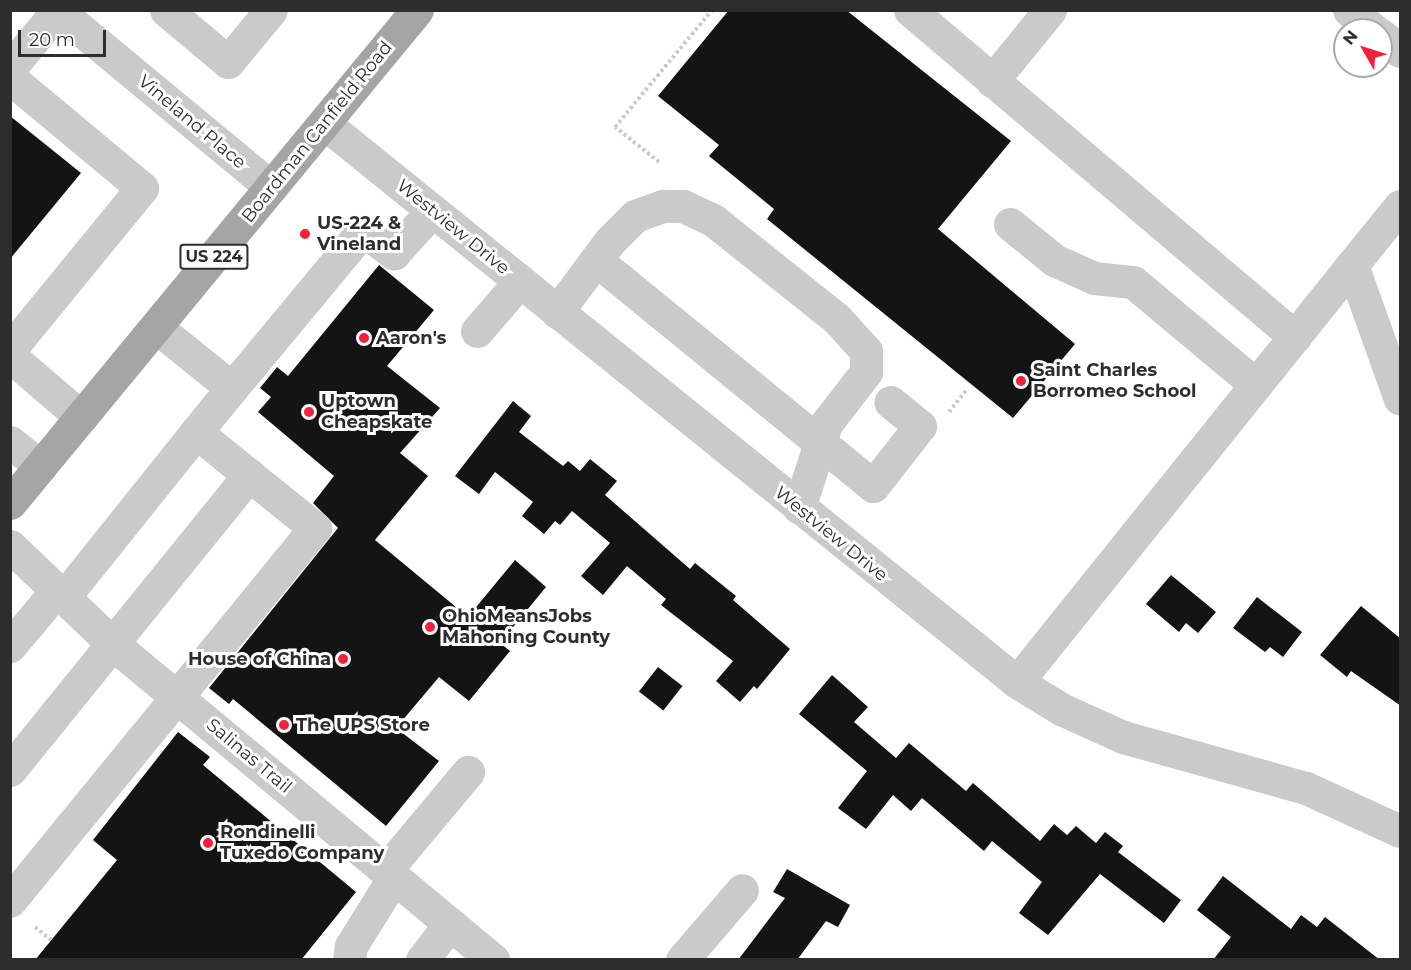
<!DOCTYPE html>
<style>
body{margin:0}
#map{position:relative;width:1411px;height:970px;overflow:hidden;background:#fff;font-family:Montserrat,sans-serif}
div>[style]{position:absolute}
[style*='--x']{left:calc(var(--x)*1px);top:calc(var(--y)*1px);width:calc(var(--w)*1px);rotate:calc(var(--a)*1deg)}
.building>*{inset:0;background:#141414;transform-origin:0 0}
.path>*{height:4px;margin-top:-2px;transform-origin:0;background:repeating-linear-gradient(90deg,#cacaca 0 3px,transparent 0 6px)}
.minor>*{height:33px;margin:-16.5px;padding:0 16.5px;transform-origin:16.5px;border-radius:16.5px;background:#cacaca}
.major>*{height:33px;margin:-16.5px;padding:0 16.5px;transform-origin:16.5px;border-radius:16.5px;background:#a5a5a5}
.dots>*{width:16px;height:16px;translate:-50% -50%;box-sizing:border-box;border:3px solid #fff;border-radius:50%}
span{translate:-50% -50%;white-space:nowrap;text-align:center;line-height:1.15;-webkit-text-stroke:6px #fff;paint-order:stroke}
.shield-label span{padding:2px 4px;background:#fff;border:2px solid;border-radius:4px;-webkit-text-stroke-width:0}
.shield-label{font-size:16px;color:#2d2d2d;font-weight:700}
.street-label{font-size:18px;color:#2d2d2d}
.poi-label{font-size:18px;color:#2d2d2d;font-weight:700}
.left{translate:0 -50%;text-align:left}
.right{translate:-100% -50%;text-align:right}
.frame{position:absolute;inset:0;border:12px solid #2d2d2d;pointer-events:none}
.north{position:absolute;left:1333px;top:18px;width:60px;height:60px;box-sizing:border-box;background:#fff;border:2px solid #ababab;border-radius:50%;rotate:309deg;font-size:16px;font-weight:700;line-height:24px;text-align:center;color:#2d2d2d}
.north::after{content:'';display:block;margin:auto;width:21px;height:27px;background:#f22138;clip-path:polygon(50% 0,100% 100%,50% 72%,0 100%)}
.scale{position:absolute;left:18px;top:30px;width:88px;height:27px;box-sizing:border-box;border:3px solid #2d2d2d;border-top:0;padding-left:8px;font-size:18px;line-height:21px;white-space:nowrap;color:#2d2d2d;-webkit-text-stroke:4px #fff;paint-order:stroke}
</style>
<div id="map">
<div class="building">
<i style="clip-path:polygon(729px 10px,846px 10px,1011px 141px,938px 229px,1075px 344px,1013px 418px,767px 219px,774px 209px,709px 156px,719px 145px,658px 96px)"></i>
<i style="clip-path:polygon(10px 116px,81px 173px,10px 259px)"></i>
<i style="clip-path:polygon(379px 265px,434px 310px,387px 366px,440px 408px,400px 453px,428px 476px,375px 540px,468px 617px,515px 560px,546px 587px,500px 643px,510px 651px,469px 701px,439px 677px,396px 728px,439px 761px,386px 826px,233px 699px,229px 704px,209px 688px,338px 528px,313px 503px,334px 476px,258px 412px,271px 397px,260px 388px,277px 367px,288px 376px)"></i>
<i style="clip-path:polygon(513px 401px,531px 416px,519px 432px,563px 466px,568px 461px,580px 471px,590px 459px,617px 481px,605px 495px,690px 569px,695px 563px,736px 596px,733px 600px,790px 649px,757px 689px,754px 686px,740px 702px,716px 681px,733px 661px,661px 605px,666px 599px,627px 566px,603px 595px,581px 576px,610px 543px,572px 511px,560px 525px,555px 521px,544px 534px,522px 516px,533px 502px,495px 472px,479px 494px,455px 476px)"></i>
<i style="clip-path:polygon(1171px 575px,1216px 612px,1198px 633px,1186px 623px,1179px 632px,1146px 604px)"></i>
<i style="clip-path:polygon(1257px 597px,1302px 632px,1283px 657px,1270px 647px,1265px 652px,1233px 628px)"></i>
<i style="clip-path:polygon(1361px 606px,1401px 639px,1401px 706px,1351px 671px,1347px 677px,1320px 655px)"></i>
<i style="left:658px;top:667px;width:31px;height:31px;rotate:38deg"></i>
<i style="clip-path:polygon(832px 675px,868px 707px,854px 722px,896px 758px,909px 743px,966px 791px,973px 783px,1040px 841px,1054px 824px,1067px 835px,1076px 826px,1096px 843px,1105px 832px,1123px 846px,1118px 852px,1181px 900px,1164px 923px,1100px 874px,1048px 935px,1019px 913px,1042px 882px,992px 841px,984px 851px,922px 798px,911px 811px,893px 795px,866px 829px,838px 808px,867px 771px,799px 714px)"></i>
<i style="clip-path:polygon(178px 732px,210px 757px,203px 765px,356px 892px,301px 960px,35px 960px,117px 860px,93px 840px)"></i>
<i style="clip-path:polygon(787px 869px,850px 905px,838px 927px,826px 921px,797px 960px,738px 960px,785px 898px,773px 892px)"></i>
<i style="clip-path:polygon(1223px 876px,1291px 929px,1301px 915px,1317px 927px,1325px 917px,1380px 960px,1213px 960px,1231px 937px,1197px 910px)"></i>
</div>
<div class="path">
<i style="--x:659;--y:162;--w:56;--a:-141.5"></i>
<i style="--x:615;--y:127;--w:152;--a:-50.3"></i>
<i style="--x:949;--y:412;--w:29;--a:-52"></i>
<i style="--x:35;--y:927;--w:21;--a:39"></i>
</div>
<div class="minor">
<i style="--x:57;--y:10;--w:278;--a:39.6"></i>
<i style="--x:166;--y:10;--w:81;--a:40"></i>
<i style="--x:228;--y:62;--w:67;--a:-50.4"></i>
<i style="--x:910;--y:10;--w:505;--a:40.34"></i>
<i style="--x:1349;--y:10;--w:32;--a:39"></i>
<i style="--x:1381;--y:35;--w:25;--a:40"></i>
<i style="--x:10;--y:68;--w:75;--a:-50.4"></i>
<i style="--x:10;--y:78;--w:172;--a:39.8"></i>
<i style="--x:142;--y:188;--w:208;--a:129.3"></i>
<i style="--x:992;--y:81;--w:92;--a:-50.8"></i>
<i style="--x:324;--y:123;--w:890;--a:38.89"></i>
<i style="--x:1017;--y:682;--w:52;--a:31.5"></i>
<i style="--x:1061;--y:709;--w:68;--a:24.3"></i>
<i style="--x:1123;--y:737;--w:190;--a:15.6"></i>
<i style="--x:1306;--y:788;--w:103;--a:24.6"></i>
<i style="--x:1010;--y:224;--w:57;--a:39.3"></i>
<i style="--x:1054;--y:260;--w:44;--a:24.2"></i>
<i style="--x:1094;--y:278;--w:39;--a:6"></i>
<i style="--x:1133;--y:282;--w:160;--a:39.9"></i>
<i style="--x:596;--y:260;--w:357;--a:39.2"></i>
<i style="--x:873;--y:486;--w:76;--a:-51.9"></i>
<i style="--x:920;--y:426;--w:38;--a:-141"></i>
<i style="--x:1352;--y:265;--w:76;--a:-50.9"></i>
<i style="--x:557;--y:312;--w:89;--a:-53.3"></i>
<i style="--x:610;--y:241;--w:35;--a:-45"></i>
<i style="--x:635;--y:216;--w:30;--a:-20"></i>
<i style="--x:663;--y:206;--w:20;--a:0"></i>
<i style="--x:683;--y:206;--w:33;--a:25"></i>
<i style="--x:713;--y:220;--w:159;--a:38.6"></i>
<i style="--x:837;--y:319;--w:43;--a:47.8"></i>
<i style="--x:866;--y:351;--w:21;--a:90"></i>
<i style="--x:866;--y:372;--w:66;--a:127.6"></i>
<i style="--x:826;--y:424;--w:88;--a:107.8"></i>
<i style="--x:156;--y:327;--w:97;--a:38.8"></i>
<i style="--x:232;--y:388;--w:57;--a:129.3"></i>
<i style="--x:477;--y:331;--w:66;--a:-49.3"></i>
<i style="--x:10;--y:356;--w:94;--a:40.7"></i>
<i style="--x:232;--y:388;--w:205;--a:-50.3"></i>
<i style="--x:363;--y:230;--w:39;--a:37"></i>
<i style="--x:394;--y:253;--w:57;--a:-47.9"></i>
<i style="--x:10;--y:442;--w:39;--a:38"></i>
<i style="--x:10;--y:546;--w:144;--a:43.6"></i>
<i style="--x:114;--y:645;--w:493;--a:39.7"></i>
<i style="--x:64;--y:597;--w:211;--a:-51.3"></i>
<i style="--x:196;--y:432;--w:68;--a:39.1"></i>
<i style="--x:10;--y:646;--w:73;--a:-50"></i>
<i style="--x:1017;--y:682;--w:535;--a:-51.22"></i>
<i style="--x:1352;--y:265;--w:142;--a:70.3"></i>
<i style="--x:10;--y:770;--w:380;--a:-51"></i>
<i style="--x:249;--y:475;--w:85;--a:38.8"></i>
<i style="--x:315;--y:528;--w:482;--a:129.3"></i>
<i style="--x:386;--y:870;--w:128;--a:-50.1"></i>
<i style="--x:349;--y:960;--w:14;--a:-82"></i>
<i style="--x:351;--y:946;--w:81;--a:-58.1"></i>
<i style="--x:422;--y:960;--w:46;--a:-52.1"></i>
<i style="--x:682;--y:960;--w:92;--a:-49.4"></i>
</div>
<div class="major">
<i style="--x:10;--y:503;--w:639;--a:-50.46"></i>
</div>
<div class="dots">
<i style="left:305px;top:234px;background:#f22138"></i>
<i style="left:364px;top:338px;background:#f22138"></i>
<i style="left:1021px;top:381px;background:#f22138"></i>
<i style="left:309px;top:412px;background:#f22138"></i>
<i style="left:430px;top:627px;background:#f22138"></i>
<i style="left:343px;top:659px;background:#f22138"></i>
<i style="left:284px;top:725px;background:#f22138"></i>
<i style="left:208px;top:843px;background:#f22138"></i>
</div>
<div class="shield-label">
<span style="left:214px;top:257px">US 224</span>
</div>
<div class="street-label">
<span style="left:192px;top:122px;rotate:40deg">Vineland Place</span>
<span style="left:317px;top:132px;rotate:-51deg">Boardman Canfield Road</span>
<span style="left:453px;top:227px;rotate:39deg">Westview Drive</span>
<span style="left:831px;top:534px;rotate:39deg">Westview Drive</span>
<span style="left:249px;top:756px;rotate:40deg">Salinas Trail</span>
</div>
<div class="poi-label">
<span class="left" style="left:317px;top:234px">US-224 &amp;<br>Vineland</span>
<span class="left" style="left:376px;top:338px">Aaron's</span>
<span class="left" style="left:1033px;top:381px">Saint Charles<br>Borromeo School</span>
<span class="left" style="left:321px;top:412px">Uptown<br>Cheapskate</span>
<span class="left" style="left:442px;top:627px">OhioMeansJobs<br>Mahoning County</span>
<span class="right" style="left:331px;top:659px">House of China</span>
<span class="left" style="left:296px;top:725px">The UPS Store</span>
<span class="left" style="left:220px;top:843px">Rondinelli<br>Tuxedo Company</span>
</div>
<div class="frame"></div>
<div class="north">N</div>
<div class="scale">20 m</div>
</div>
